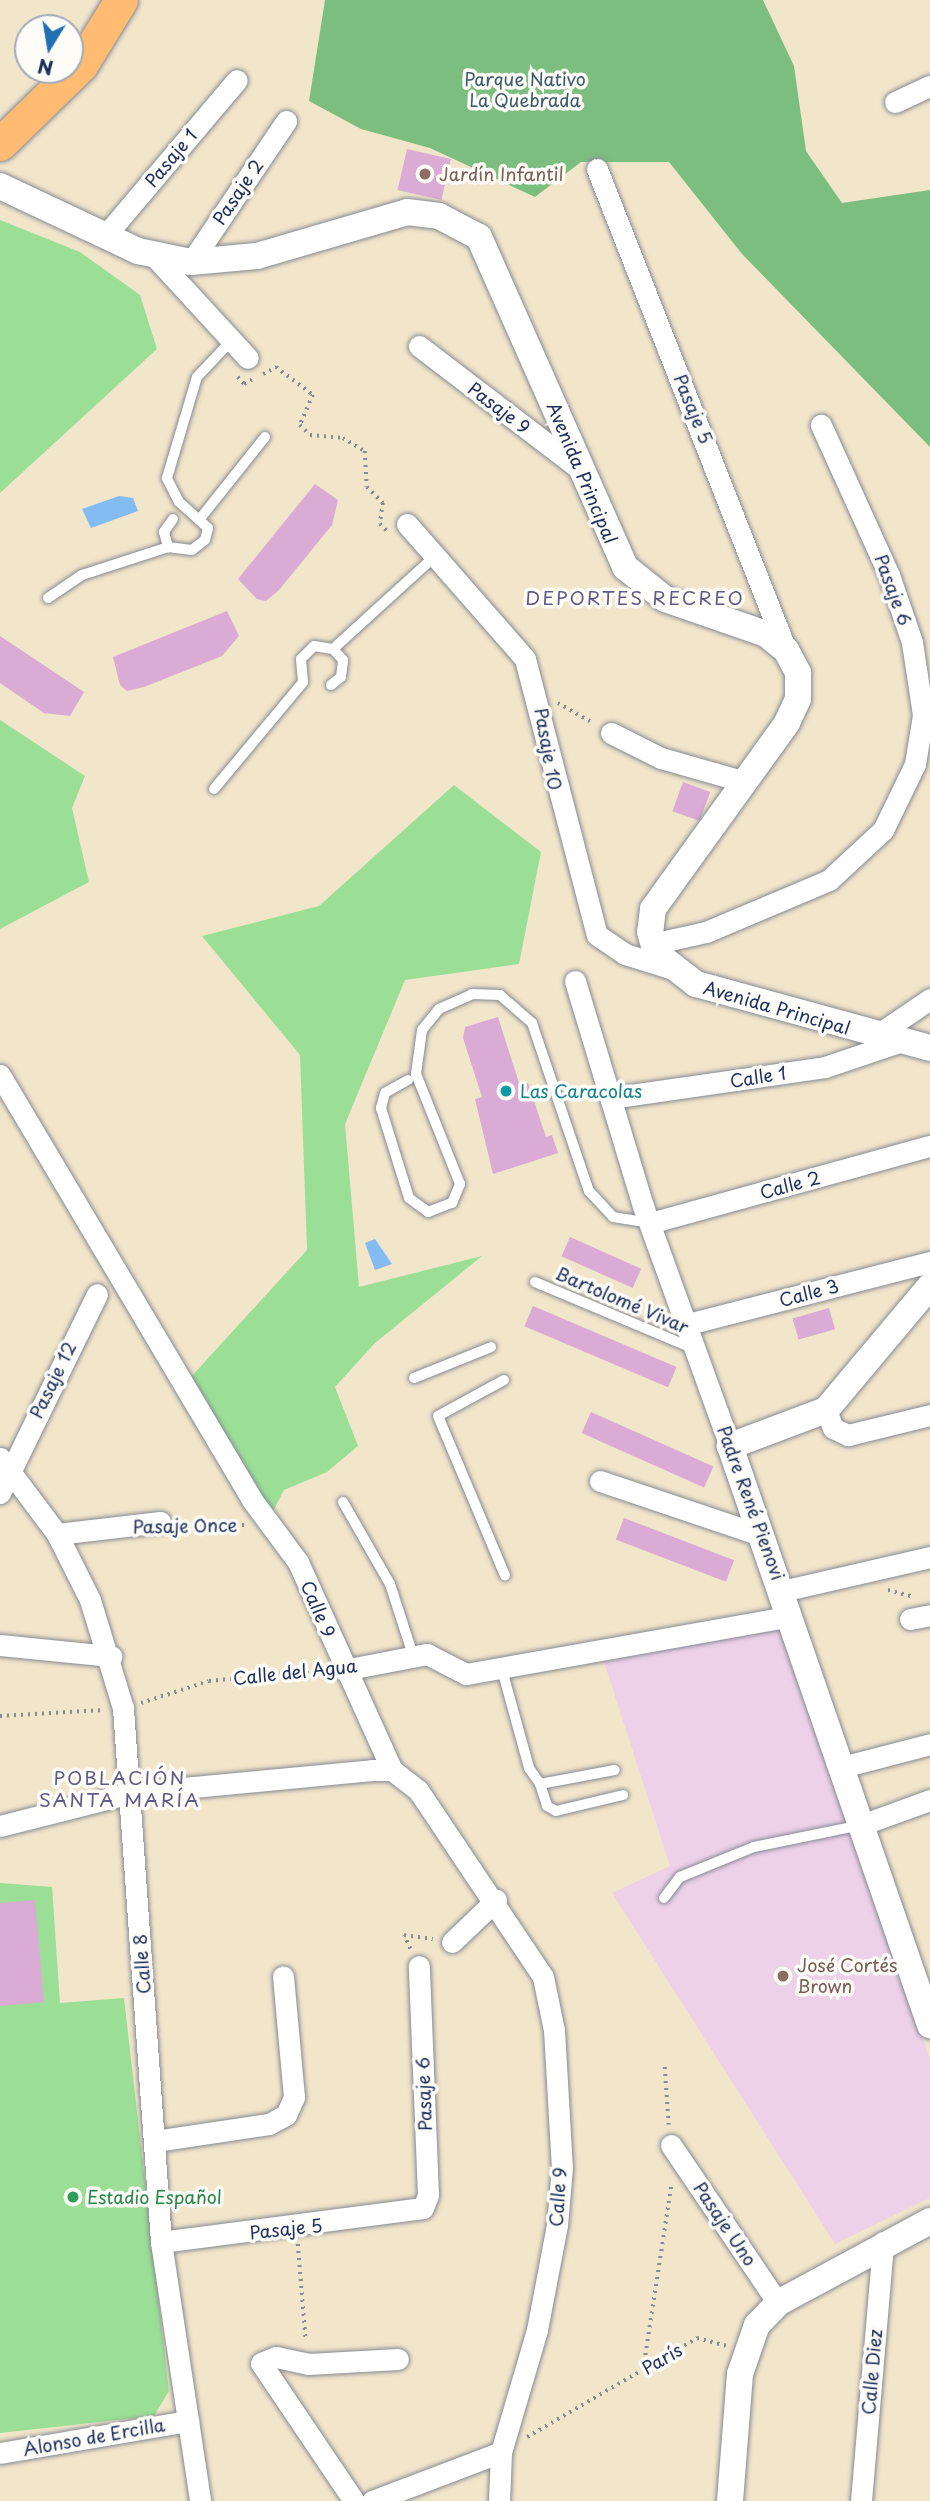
<!DOCTYPE html>
<meta charset="utf-8">
<style>
body{margin:0}
#map{position:relative;width:930px;height:2501px;overflow:hidden;background:#f1e5ca;font-family:"Playpen Sans",sans-serif}
div>[style]{position:absolute}
[style*='--x']{left:calc(var(--x)*1px);top:calc(var(--y)*1px);width:calc(var(--w)*1px);rotate:calc(var(--a)*1deg)}
.built>*{inset:0;background:#edd1e9}
.green>*{inset:0;background:#9bdf96}
.forest>*{inset:0;background:#7cbe7f}
.water>*{inset:0;background:#83bbf3}
.building>*{inset:0;background:#daabd4;transform-origin:0 0}
.path>*{height:3.5px;margin-top:-1.75px;transform-origin:0;background:repeating-linear-gradient(90deg,#868a94 0 2px,transparent 0 7px)}
.roads{filter:drop-shadow(0 0 2px #868a94) drop-shadow(0 0 2px #868a94)}
.service>*{height:10px;margin:-5px;padding:0 5px;transform-origin:5px;border-radius:5px;background:#fff}
.minor>*{height:21px;margin:-10.5px;padding:0 10.5px;transform-origin:10.5px;border-radius:10.5px;background:#fff}
.tertiary>*{height:26px;margin:-13px;padding:0 13px;transform-origin:13px;border-radius:13px;background:#fff}
.primary>*{height:33px;margin:-16.5px;padding:0 16.5px;transform-origin:16.5px;border-radius:16.5px;background:#febb71}
.dots>*{width:19px;height:19px;translate:-50% -50%;box-sizing:border-box;border:4px solid #fdfcf7;border-radius:50%}
span{translate:-50% -50%;white-space:nowrap;text-align:center;line-height:1.15;-webkit-text-stroke:7px #fdfcf7;paint-order:stroke}
.park-label{font-size:18px;color:#3b5b6c}
.street-label{font-size:18px;color:#1b2f5e}
.education-label{font-size:18px;color:#785e54}
.left{translate:0 -50%;text-align:left}
.culture-label{font-size:18px;color:#0d838f}
.leisure-label{font-size:18px;color:#27864d}
.neighbourhood-label{font-size:19px;color:#5e5a87;letter-spacing:2px}
.north{position:absolute;left:14px;top:14px;width:70px;height:70px;box-sizing:border-box;background:#fdfcf7;border:2px solid #a3aaba;border-radius:50%;rotate:191deg;font-size:19px;font-weight:700;line-height:28px;text-align:center;color:#1b2f5e}
.north::after{content:'';display:block;margin:auto;width:24px;height:32px;background:#1f6fb2;clip-path:polygon(50% 0,100% 100%,50% 72%,0 100%)}
</style>
<div id="map">
<div class="built">
<i style="clip-path:polygon(781px 1620px,930px 2059px,930px 2198px,835px 2244px,612px 1893px,670px 1866px,604px 1662px)"></i>
</div>
<div class="green">
<i style="clip-path:polygon(0 220px,80px 252px,140px 295px,157px 349px,0 493px)"></i>
<i style="clip-path:polygon(0 720px,85px 776px,72px 808px,89px 882px,0 929px)"></i>
<i style="clip-path:polygon(454px 785px,541px 852px,519px 964px,405px 980px,345px 1124px,359px 1287px,482px 1256px,375px 1343px,335px 1387px,358px 1446px,327px 1472px,284px 1490px,270px 1517px,190px 1378px,307px 1250px,300px 1055px,202px 936px,319px 906px)"></i>
<i style="clip-path:polygon(0 1883px,52px 1887px,60px 2003px,124px 1998px,169px 2391px,154px 2416px,0 2433px)"></i>
</div>
<div class="forest">
<i style="clip-path:polygon(325px 0,763px 0,794px 66px,806px 151px,842px 203px,930px 190px,930px 447px,742px 254px,669px 162px,581px 162px,535px 197px,430px 148px,361px 129px,309px 101px)"></i>
</div>
<div class="water">
<i style="clip-path:polygon(119px 496px,133px 498px,138px 511px,91px 528px,82px 509px)"></i>
<i style="clip-path:polygon(375px 1239px,392px 1264px,375px 1270px,365px 1243px)"></i>
</div>
<div class="building">
<i style="left:407px;top:149px;width:45px;height:42px;rotate:13deg"></i>
<i style="clip-path:polygon(315px 484px,338px 500px,332px 525px,279px 590px,266px 601px,257px 599px,238px 579px)"></i>
<i style="clip-path:polygon(227px 611px,239px 636px,222px 656px,144px 687px,127px 691px,120px 685px,113px 657px)"></i>
<i style="clip-path:polygon(0 636px,84px 692px,70px 716px,44px 713px,0 683px)"></i>
<i style="left:683px;top:782px;width:29px;height:31px;rotate:20deg"></i>
<i style="clip-path:polygon(498px 1017px,520px 1086px,528px 1083px,546px 1137px,552px 1135px,558px 1153px,493px 1174px,475px 1099px,482px 1097px,463px 1038px,465px 1027px)"></i>
<i style="left:570px;top:1237px;width:78px;height:21px;rotate:24deg"></i>
<i style="left:533px;top:1306px;width:156px;height:22px;rotate:23deg"></i>
<i style="left:829px;top:1308px;width:22px;height:38px;rotate:74deg"></i>
<i style="left:591px;top:1412px;width:134px;height:23px;rotate:24deg"></i>
<i style="left:624px;top:1518px;width:118px;height:23px;rotate:21deg"></i>
<i style="clip-path:polygon(35px 1900px,44px 2002px,0 2006px,0 1903px)"></i>
</div>
<div class="path">
<i style="--x:263;--y:374;--w:15;--a:-28"></i>
<i style="--x:276;--y:367;--w:46;--a:37.1"></i>
<i style="--x:313;--y:395;--w:33;--a:113"></i>
<i style="--x:300;--y:425;--w:14;--a:45"></i>
<i style="--x:310;--y:435;--w:33;--a:5"></i>
<i style="--x:343;--y:438;--w:26;--a:31"></i>
<i style="--x:365;--y:451;--w:36;--a:87"></i>
<i style="--x:367;--y:487;--w:23;--a:45"></i>
<i style="--x:383;--y:503;--w:21;--a:98"></i>
<i style="--x:380;--y:524;--w:11;--a:45"></i>
<i style="--x:238;--y:377;--w:9;--a:49"></i>
<i style="--x:244;--y:384;--w:10;--a:-29"></i>
<i style="--x:558;--y:703;--w:40;--a:29.7"></i>
<i style="--x:179;--y:1523;--w:66;--a:1.7"></i>
<i style="--x:888;--y:1590;--w:24;--a:15"></i>
<i style="--x:141;--y:1703;--w:71;--a:-17.9"></i>
<i style="--x:209;--y:1681;--w:117;--a:-5.9"></i>
<i style="--x:0;--y:1716;--w:103;--a:-3.3"></i>
<i style="--x:410;--y:1949;--w:15;--a:-113"></i>
<i style="--x:404;--y:1935;--w:29;--a:8"></i>
<i style="--x:665;--y:2067;--w:58;--a:86.1"></i>
<i style="--x:298;--y:2244;--w:97;--a:85.3"></i>
<i style="--x:643;--y:2369;--w:186;--a:-81.3"></i>
<i style="--x:527;--y:2437;--w:197;--a:-30.2"></i>
<i style="--x:697;--y:2338;--w:30;--a:15"></i>
</div>
<div class="roads">
<div class="service">
<i style="--x:173;--y:519;--w:16;--a:125"></i>
<i style="--x:164;--y:532;--w:16;--a:75"></i>
<i style="--x:168;--y:547;--w:24;--a:7"></i>
<i style="--x:192;--y:550;--w:16;--a:-38"></i>
<i style="--x:205;--y:540;--w:12;--a:-76"></i>
<i style="--x:208;--y:528;--w:39;--a:-138"></i>
<i style="--x:179;--y:502;--w:27;--a:-117"></i>
<i style="--x:167;--y:478;--w:105;--a:-73.5"></i>
<i style="--x:197;--y:377;--w:50;--a:-46.6"></i>
<i style="--x:199;--y:520;--w:106;--a:-51.5"></i>
<i style="--x:48;--y:598;--w:41;--a:-34.1"></i>
<i style="--x:82;--y:575;--w:90;--a:-18"></i>
<i style="--x:331;--y:685;--w:13;--a:-39"></i>
<i style="--x:341;--y:677;--w:17;--a:-83"></i>
<i style="--x:343;--y:660;--w:15;--a:-132"></i>
<i style="--x:214;--y:789;--w:139;--a:-50.2"></i>
<i style="--x:303;--y:682;--w:23;--a:-95"></i>
<i style="--x:301;--y:659;--w:18;--a:-45"></i>
<i style="--x:314;--y:646;--w:19;--a:9"></i>
<i style="--x:333;--y:649;--w:134;--a:-42.3"></i>
<i style="--x:408;--y:1080;--w:26;--a:151"></i>
<i style="--x:385;--y:1093;--w:16;--a:105"></i>
<i style="--x:381;--y:1108;--w:94;--a:72.7"></i>
<i style="--x:409;--y:1198;--w:24;--a:36"></i>
<i style="--x:428;--y:1212;--w:26;--a:-21"></i>
<i style="--x:452;--y:1203;--w:21;--a:-67"></i>
<i style="--x:460;--y:1184;--w:118;--a:-111.8"></i>
<i style="--x:416;--y:1074;--w:44;--a:-82.2"></i>
<i style="--x:422;--y:1030;--w:27;--a:-51"></i>
<i style="--x:439;--y:1009;--w:36;--a:-24"></i>
<i style="--x:472;--y:994;--w:28;--a:2"></i>
<i style="--x:500;--y:995;--w:43;--a:41.2"></i>
<i style="--x:532;--y:1023;--w:177;--a:71.3"></i>
<i style="--x:589;--y:1191;--w:35;--a:47"></i>
<i style="--x:613;--y:1217;--w:36;--a:9"></i>
<i style="--x:535;--y:1282;--w:173;--a:22.8"></i>
<i style="--x:414;--y:1378;--w:83;--a:-21.9"></i>
<i style="--x:504;--y:1380;--w:75;--a:151.4"></i>
<i style="--x:438;--y:1416;--w:173;--a:67.2"></i>
<i style="--x:343;--y:1502;--w:95;--a:60.2"></i>
<i style="--x:390;--y:1584;--w:75;--a:72.1"></i>
<i style="--x:501;--y:1666;--w:106;--a:74.6"></i>
<i style="--x:529;--y:1768;--w:19;--a:55"></i>
<i style="--x:540;--y:1784;--w:76;--a:-10.6"></i>
<i style="--x:540;--y:1784;--w:23;--a:72"></i>
<i style="--x:547;--y:1806;--w:10;--a:29"></i>
<i style="--x:556;--y:1811;--w:69;--a:-13.4"></i>
<i style="--x:664;--y:1898;--w:26;--a:-53"></i>
<i style="--x:680;--y:1877;--w:80;--a:-22.1"></i>
<i style="--x:754;--y:1847;--w:109;--a:-11.6"></i>
</div>
<div class="minor">
<i style="--x:895;--y:102;--w:38;--a:-25"></i>
<i style="--x:597;--y:169;--w:517;--a:68.55"></i>
<i style="--x:105;--y:236;--w:204;--a:-49.8"></i>
<i style="--x:155;--y:257;--w:137;--a:47.4"></i>
<i style="--x:191;--y:262;--w:170;--a:-56"></i>
<i style="--x:419;--y:346;--w:203;--a:37.4"></i>
<i style="--x:407;--y:524;--w:179;--a:48.8"></i>
<i style="--x:525;--y:659;--w:285;--a:75.4"></i>
<i style="--x:597;--y:935;--w:34;--a:34"></i>
<i style="--x:625;--y:954;--w:47;--a:17.3"></i>
<i style="--x:611;--y:733;--w:56;--a:26.6"></i>
<i style="--x:661;--y:758;--w:84;--a:15.9"></i>
<i style="--x:652;--y:944;--w:55;--a:-12.5"></i>
<i style="--x:706;--y:932;--w:134;--a:-22.9"></i>
<i style="--x:829;--y:880;--w:74;--a:-42.8"></i>
<i style="--x:883;--y:830;--w:73;--a:-64.1"></i>
<i style="--x:915;--y:764;--w:50;--a:-80.7"></i>
<i style="--x:923;--y:715;--w:74;--a:-98.6"></i>
<i style="--x:912;--y:642;--w:71;--a:-108.9"></i>
<i style="--x:889;--y:575;--w:165;--a:-114.4"></i>
<i style="--x:575;--y:981;--w:235;--a:73.2"></i>
<i style="--x:643;--y:1206;--w:255;--a:70.1"></i>
<i style="--x:877;--y:1035;--w:64;--a:-34.2"></i>
<i style="--x:0;--y:1075;--w:494;--a:59.3"></i>
<i style="--x:252;--y:1500;--w:77;--a:53.4"></i>
<i style="--x:298;--y:1562;--w:228;--a:65.7"></i>
<i style="--x:610;--y:1098;--w:217;--a:-8.2"></i>
<i style="--x:825;--y:1067;--w:81;--a:-18.7"></i>
<i style="--x:650;--y:1223;--w:290;--a:-15.4"></i>
<i style="--x:688;--y:1324;--w:250;--a:-14.4"></i>
<i style="--x:826;--y:1410;--w:19;--a:69"></i>
<i style="--x:833;--y:1428;--w:17;--a:25"></i>
<i style="--x:848;--y:1435;--w:84;--a:-13.7"></i>
<i style="--x:0;--y:1458;--w:95;--a:53.1"></i>
<i style="--x:57;--y:1534;--w:74;--a:63.4"></i>
<i style="--x:90;--y:1600;--w:113;--a:73"></i>
<i style="--x:123;--y:1708;--w:535;--a:85.93"></i>
<i style="--x:161;--y:2242;--w:262;--a:81.4"></i>
<i style="--x:600;--y:1481;--w:169;--a:18.6"></i>
<i style="--x:0;--y:1493;--w:221;--a:-64"></i>
<i style="--x:57;--y:1534;--w:104;--a:-6.6"></i>
<i style="--x:782;--y:1591;--w:152;--a:-12.9"></i>
<i style="--x:910;--y:1619;--w:20;--a:-11"></i>
<i style="--x:0;--y:1645;--w:112;--a:5.7"></i>
<i style="--x:344;--y:1670;--w:85;--a:-10.9"></i>
<i style="--x:427;--y:1654;--w:44;--a:27.1"></i>
<i style="--x:466;--y:1674;--w:329;--a:-10.1"></i>
<i style="--x:842;--y:1767;--w:91;--a:-14.6"></i>
<i style="--x:861;--y:1825;--w:73;--a:-19.9"></i>
<i style="--x:0;--y:1826;--w:134;--a:-14.2"></i>
<i style="--x:130;--y:1793;--w:243;--a:-5.4"></i>
<i style="--x:372;--y:1770;--w:20;--a:0"></i>
<i style="--x:392;--y:1770;--w:33;--a:38"></i>
<i style="--x:418;--y:1790;--w:225;--a:56.2"></i>
<i style="--x:543;--y:1977;--w:54;--a:78.3"></i>
<i style="--x:554;--y:2030;--w:137;--a:86.7"></i>
<i style="--x:562;--y:2167;--w:58;--a:94.9"></i>
<i style="--x:557;--y:2225;--w:107;--a:100.8"></i>
<i style="--x:537;--y:2330;--w:127;--a:106.4"></i>
<i style="--x:501;--y:2452;--w:49;--a:92.3"></i>
<i style="--x:452;--y:1942;--w:61;--a:-43.7"></i>
<i style="--x:155;--y:2141;--w:115;--a:-8.5"></i>
<i style="--x:269;--y:2124;--w:19;--a:-28"></i>
<i style="--x:286;--y:2115;--w:20;--a:-66"></i>
<i style="--x:294;--y:2097;--w:121;--a:-95.2"></i>
<i style="--x:671;--y:2145;--w:191;--a:55.9"></i>
<i style="--x:161;--y:2242;--w:264;--a:-7.4"></i>
<i style="--x:423;--y:2208;--w:14;--a:-69"></i>
<i style="--x:428;--y:2195;--w:229;--a:-92.3"></i>
<i style="--x:0;--y:2453;--w:191;--a:-9.7"></i>
<i style="--x:354;--y:2501;--w:166;--a:-124"></i>
<i style="--x:261;--y:2363;--w:16;--a:-22"></i>
<i style="--x:276;--y:2357;--w:33;--a:12"></i>
<i style="--x:308;--y:2364;--w:90;--a:-3.2"></i>
<i style="--x:372;--y:2501;--w:138;--a:-20.8"></i>
<i style="--x:861;--y:2501;--w:260;--a:-85.1"></i>
</div>
<div class="tertiary">
<i style="--x:0;--y:186;--w:153;--a:25.2"></i>
<i style="--x:138;--y:251;--w:54;--a:11.7"></i>
<i style="--x:191;--y:262;--w:66;--a:-5.2"></i>
<i style="--x:257;--y:256;--w:156;--a:-16.3"></i>
<i style="--x:407;--y:212;--w:32;--a:7"></i>
<i style="--x:439;--y:216;--w:45;--a:27.7"></i>
<i style="--x:479;--y:237;--w:361;--a:66.1"></i>
<i style="--x:625;--y:567;--w:51;--a:38.7"></i>
<i style="--x:665;--y:599;--w:107;--a:19.1"></i>
<i style="--x:766;--y:634;--w:26;--a:39"></i>
<i style="--x:786;--y:650;--w:26;--a:62"></i>
<i style="--x:798;--y:673;--w:26;--a:90"></i>
<i style="--x:798;--y:699;--w:26;--a:115"></i>
<i style="--x:787;--y:723;--w:229;--a:125.8"></i>
<i style="--x:653;--y:909;--w:23;--a:97"></i>
<i style="--x:650;--y:932;--w:22;--a:74"></i>
<i style="--x:656;--y:953;--w:51;--a:37.8"></i>
<i style="--x:696;--y:984;--w:243;--a:15.3"></i>
<i style="--x:930;--y:1286;--w:162;--a:130"></i>
<i style="--x:826;--y:1410;--w:103;--a:159.4"></i>
<i style="--x:730;--y:1446;--w:613;--a:70.94"></i>
<i style="--x:730;--y:2501;--w:127;--a:-85.5"></i>
<i style="--x:740;--y:2374;--w:52;--a:-70.9"></i>
<i style="--x:757;--y:2325;--w:30;--a:-46"></i>
<i style="--x:778;--y:2303;--w:173;--a:-28.3"></i>
</div>
<div class="primary">
<i style="--x:0;--y:144;--w:113;--a:-44.3"></i>
<i style="--x:81;--y:65;--w:76;--a:-58.4"></i>
</div>
</div>
<div class="dots">
<i style="left:425px;top:174px;background:#8d6e63"></i>
<i style="left:506px;top:1091px;background:#0f9aa8"></i>
<i style="left:783px;top:1976px;background:#8d6e63"></i>
<i style="left:73px;top:2197px;background:#2e9e5b"></i>
</div>
<div class="park-label">
<span style="left:525px;top:90px">Parque Nativo<br>La Quebrada</span>
</div>
<div class="street-label">
<span style="left:171px;top:158px;rotate:-50deg">Pasaje 1</span>
<span style="left:238px;top:192px;rotate:-56deg">Pasaje 2</span>
<span style="left:499px;top:408px;rotate:37deg">Pasaje 9</span>
<span style="left:693px;top:409px;rotate:68deg">Pasaje 5</span>
<span style="left:582px;top:473px;rotate:67deg">Avenida Principal</span>
<span style="left:893px;top:590px;rotate:70deg">Pasaje 6</span>
<span style="left:548px;top:749px;rotate:80deg">Pasaje 10</span>
<span style="left:777px;top:1008px;rotate:16deg">Avenida Principal</span>
<span style="left:758px;top:1077px;rotate:-9deg">Calle 1</span>
<span style="left:790px;top:1185px;rotate:-15deg">Calle 2</span>
<span style="left:809px;top:1293px;rotate:-15deg">Calle 3</span>
<span style="left:622px;top:1300px;rotate:23deg">Bartolomé Vivar</span>
<span style="left:53px;top:1380px;rotate:-64deg">Pasaje 12</span>
<span style="left:751px;top:1503px;rotate:70deg">Padre René Pienovi</span>
<span style="left:185px;top:1526px;rotate:-1deg">Pasaje Once</span>
<span style="left:318px;top:1609px;rotate:67deg">Calle 9</span>
<span style="left:295px;top:1672px;rotate:-6deg">Calle del Agua</span>
<span style="left:142px;top:1964px;rotate:-94deg">Calle 8</span>
<span style="left:424px;top:2094px;rotate:-92deg">Pasaje 6</span>
<span style="left:558px;top:2197px;rotate:-86deg">Calle 9</span>
<span style="left:725px;top:2224px;rotate:56deg">Pasaje Uno</span>
<span style="left:286px;top:2229px;rotate:-6deg">Pasaje 5</span>
<span style="left:662px;top:2359px;rotate:-30deg">París</span>
<span style="left:872px;top:2372px;rotate:-85deg">Calle Diez</span>
<span style="left:94px;top:2437px;rotate:-10deg">Alonso de Ercilla</span>
</div>
<div class="education-label">
<span class="left" style="left:439px;top:174px">Jardín Infantil</span>
<span class="left" style="left:797px;top:1976px">José Cortés<br>Brown</span>
</div>
<div class="culture-label">
<span class="left" style="left:520px;top:1091px">Las Caracolas</span>
</div>
<div class="leisure-label">
<span class="left" style="left:87px;top:2197px">Estadio Español</span>
</div>
<div class="neighbourhood-label">
<span style="left:635px;top:598px">DEPORTES RECREO</span>
<span style="left:120px;top:1789px">POBLACIÓN<br>SANTA MARÍA</span>
</div>
<div class="north">N</div>
</div>
